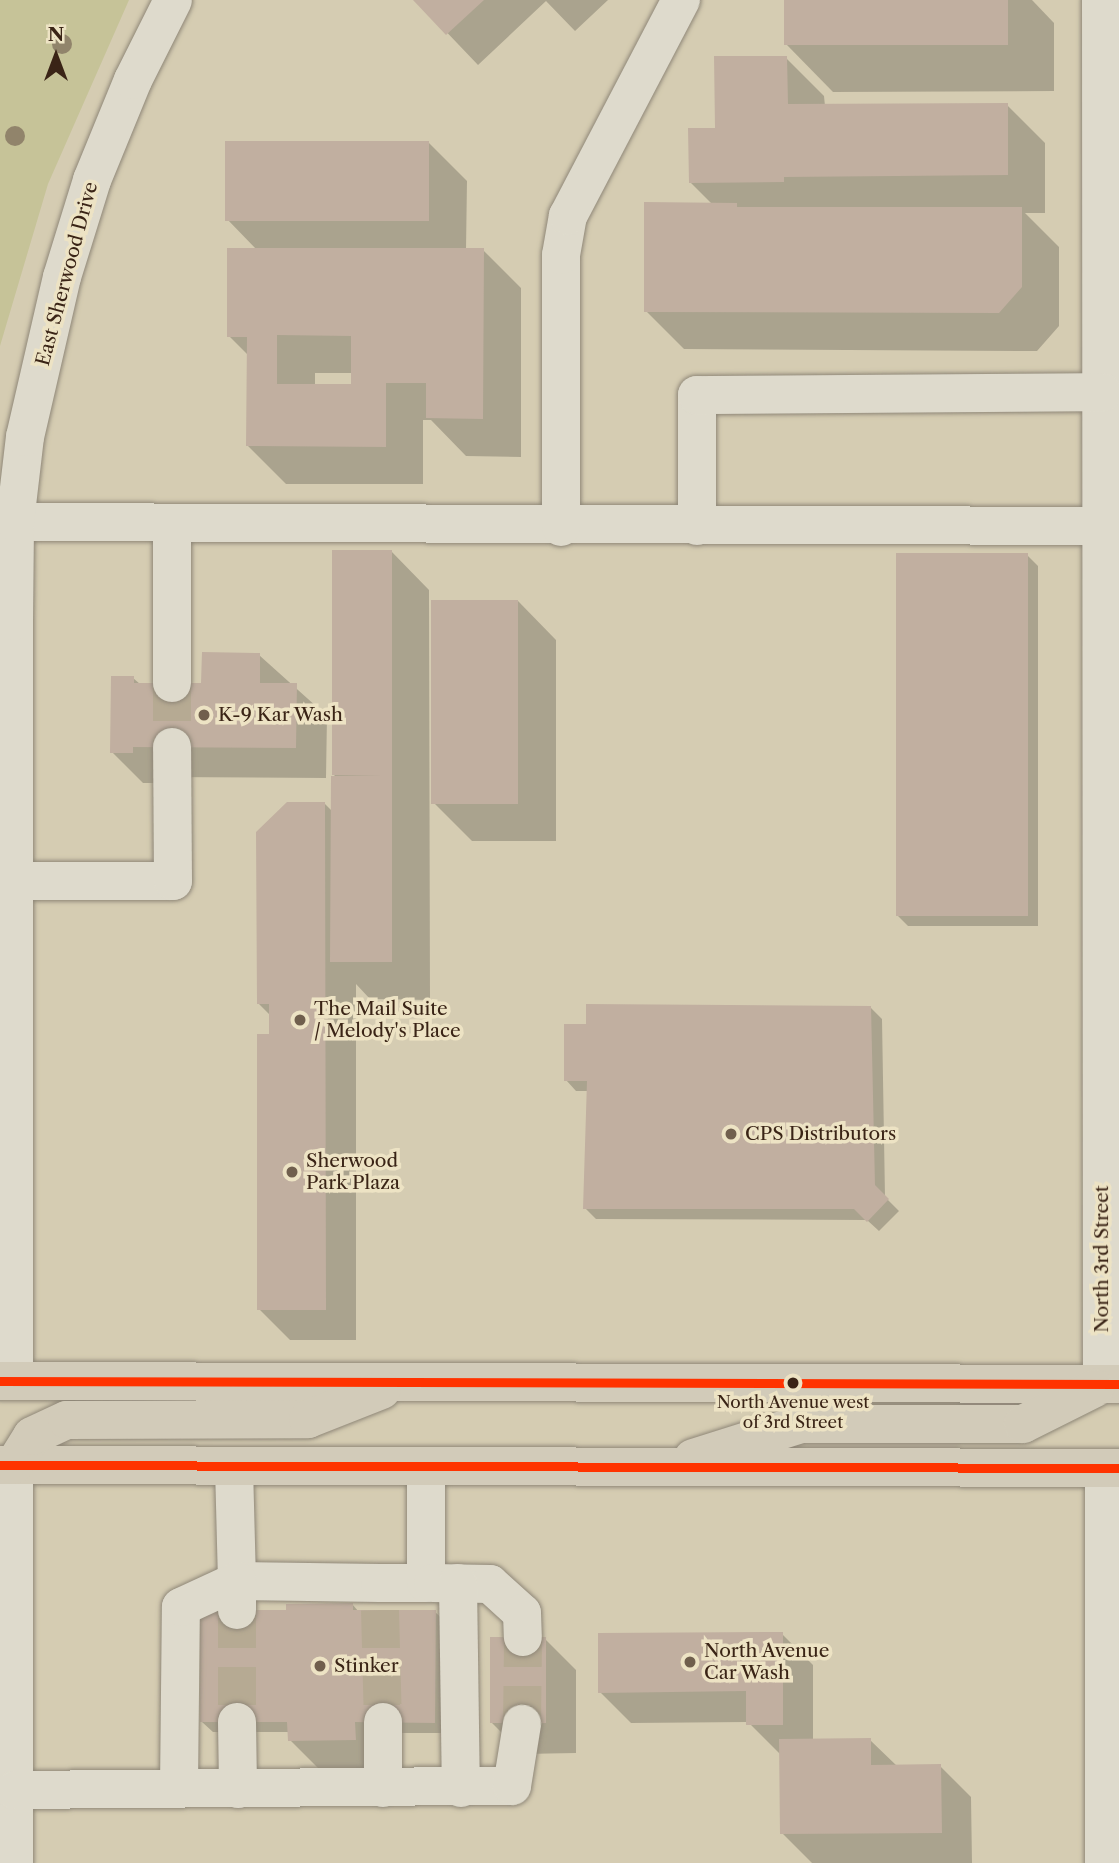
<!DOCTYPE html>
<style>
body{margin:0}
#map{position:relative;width:1119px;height:1863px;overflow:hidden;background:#d5ccb2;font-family:"Libre Caslon Text",serif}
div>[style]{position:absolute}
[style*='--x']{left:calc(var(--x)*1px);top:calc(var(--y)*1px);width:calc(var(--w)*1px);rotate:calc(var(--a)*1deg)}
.green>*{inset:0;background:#c6c398}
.shadow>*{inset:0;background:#0003}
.building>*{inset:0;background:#c1afa0;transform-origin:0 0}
.minor-tunnel>*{height:38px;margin-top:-19px;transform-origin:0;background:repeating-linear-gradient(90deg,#b6aa93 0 38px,transparent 0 57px)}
.roads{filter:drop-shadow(0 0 2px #8f8778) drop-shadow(0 0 2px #8f8778)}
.minor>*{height:38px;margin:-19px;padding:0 19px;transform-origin:19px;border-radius:19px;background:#dedacc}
.major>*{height:38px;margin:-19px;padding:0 19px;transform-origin:19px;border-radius:19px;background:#d2cbb9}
.bus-1>*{height:9px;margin:-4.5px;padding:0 4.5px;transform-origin:4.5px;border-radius:4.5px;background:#f30}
.trees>*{width:20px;height:20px;margin:-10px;border-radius:50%;background:#91846b}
.dots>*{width:19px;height:19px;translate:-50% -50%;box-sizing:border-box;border:4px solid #ede3c4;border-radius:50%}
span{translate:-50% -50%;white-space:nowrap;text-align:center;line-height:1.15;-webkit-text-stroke:7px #ede3c4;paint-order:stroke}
.bus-label{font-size:17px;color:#3a2416}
.street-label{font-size:19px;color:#3a2416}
.poi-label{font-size:19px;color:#3a2416}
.left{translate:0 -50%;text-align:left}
.north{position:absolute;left:21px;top:21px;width:70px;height:70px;-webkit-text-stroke:5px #ede3c4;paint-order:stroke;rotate:0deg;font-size:19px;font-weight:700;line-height:28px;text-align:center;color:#3a2416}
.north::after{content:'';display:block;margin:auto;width:24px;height:32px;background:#3a2416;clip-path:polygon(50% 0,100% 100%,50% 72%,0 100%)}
</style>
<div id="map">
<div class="green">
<i style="clip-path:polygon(0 0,129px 0,48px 184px,0 346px)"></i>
</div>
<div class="shadow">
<i style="clip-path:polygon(416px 0,608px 0,575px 31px,546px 1px,478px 65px)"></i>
<i style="clip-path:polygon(786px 0,1032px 0,1054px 23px,1054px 91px,833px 92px,786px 44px)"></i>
<i style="clip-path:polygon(786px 58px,824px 96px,825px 106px,1007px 105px,1045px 143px,1045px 213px,1025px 213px,1059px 247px,1059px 326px,1037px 351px,684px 349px,646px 311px,712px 204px,690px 182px,717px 130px)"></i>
<i style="clip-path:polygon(evenodd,429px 143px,467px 181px,466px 250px,483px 250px,521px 288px,521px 457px,466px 456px,431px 420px,423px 420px,423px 484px,286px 484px,248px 446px,248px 355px,229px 336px,257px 250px,226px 218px,429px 143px,315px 373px,353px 373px,353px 386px,315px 386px,315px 373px)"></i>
<i style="clip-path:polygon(391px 551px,429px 590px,430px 1000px,370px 999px,356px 984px,356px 1340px,290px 1340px,259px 1309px,271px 1016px,259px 1004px,325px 804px,333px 812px,337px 778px,333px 774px)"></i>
<i style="clip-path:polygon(1027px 555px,1038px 566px,1038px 926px,908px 926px,897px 915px)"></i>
<i style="clip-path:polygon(518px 601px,556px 640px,556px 841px,472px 841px,434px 803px)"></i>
<i style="clip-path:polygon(259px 655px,327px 716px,326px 778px,163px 777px,163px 783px,143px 783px,112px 752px,133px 678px,140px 684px,203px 685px)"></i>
<i style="clip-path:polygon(871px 1008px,882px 1019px,885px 1197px,899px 1211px,879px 1231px,867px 1220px,596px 1219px,585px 1208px,589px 1091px,576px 1091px,566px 1080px)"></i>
<i style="clip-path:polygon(352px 1604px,359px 1612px,435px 1612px,446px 1622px,445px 1733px,385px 1733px,386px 1770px,321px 1771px,290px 1740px,290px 1732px,213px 1732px,202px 1722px,285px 1612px)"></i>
<i style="clip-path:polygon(782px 1634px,813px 1665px,813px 1740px,870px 1740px,897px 1766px,940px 1766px,971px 1797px,972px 1863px,812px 1863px,782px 1833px,781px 1755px,748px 1722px,631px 1723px,600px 1692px)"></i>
<i style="clip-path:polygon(545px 1639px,576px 1670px,576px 1753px,523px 1754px,492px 1723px)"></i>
</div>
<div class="building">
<i style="clip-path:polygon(413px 0,484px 0,446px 35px)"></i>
<i style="left:784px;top:0;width:224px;height:45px"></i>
<i style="clip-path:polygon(714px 56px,787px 56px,788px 104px,1008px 103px,1008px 175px,784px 177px,784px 182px,689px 183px,688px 128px,715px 128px)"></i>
<i style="left:429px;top:141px;width:80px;height:204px;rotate:90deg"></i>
<i style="clip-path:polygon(644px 202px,737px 203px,737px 207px,1022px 207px,1022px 287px,999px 313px,644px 312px)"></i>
<i style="clip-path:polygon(evenodd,227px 248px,484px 248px,483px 419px,426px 418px,426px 383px,386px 383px,386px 447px,246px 446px,247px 337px,227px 337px,227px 248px,277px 335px,351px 336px,351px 384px,277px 384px,277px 335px)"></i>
<i style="clip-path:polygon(332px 550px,392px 550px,392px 962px,330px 962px,331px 776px,382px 775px,332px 775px)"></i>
<i style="left:896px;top:553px;width:132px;height:363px"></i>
<i style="left:431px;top:600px;width:87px;height:204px"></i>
<i style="clip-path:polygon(202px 652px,260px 653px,260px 683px,297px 683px,296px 748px,133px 747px,133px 753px,110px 753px,111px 676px,134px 676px,134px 683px,201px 683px)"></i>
<i style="clip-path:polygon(287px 802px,325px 802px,326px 1310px,257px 1310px,257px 1034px,269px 1034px,269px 1004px,257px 1004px,256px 832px)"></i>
<i style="clip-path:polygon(586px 1004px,871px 1006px,875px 1185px,889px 1199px,867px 1222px,854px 1209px,583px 1209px,587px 1081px,564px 1081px,564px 1024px,586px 1024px)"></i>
<i style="clip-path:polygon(353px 1603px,353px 1610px,436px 1610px,435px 1723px,355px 1722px,356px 1740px,288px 1741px,287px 1722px,200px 1722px,200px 1610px,286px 1610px,286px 1604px)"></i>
<i style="clip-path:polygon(783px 1632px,783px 1725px,746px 1725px,746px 1691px,598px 1693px,598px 1633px)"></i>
<i style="left:546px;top:1637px;width:86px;height:56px;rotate:90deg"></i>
<i style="clip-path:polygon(871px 1738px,871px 1765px,941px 1764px,942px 1833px,780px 1834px,779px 1739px)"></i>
</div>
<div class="minor-tunnel">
<i style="--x:172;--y:683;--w:64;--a:90"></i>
<i style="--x:237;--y:1610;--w:112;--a:90"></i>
<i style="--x:380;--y:1610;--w:112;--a:88.5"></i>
<i style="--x:522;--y:1724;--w:87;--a:-89.3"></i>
</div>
<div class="roads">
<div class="minor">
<i style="--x:1101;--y:0;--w:1384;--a:89.96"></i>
<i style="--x:15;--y:522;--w:1104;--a:0.21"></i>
<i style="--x:697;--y:526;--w:131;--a:-90"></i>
<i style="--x:697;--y:395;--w:406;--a:-0.4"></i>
<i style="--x:561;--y:527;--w:272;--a:-90"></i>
<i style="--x:561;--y:255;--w:40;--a:-80"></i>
<i style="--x:568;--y:216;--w:244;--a:-62.4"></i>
<i style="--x:172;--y:683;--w:160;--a:-90"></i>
<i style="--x:14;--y:881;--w:159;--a:0"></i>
<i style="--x:173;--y:881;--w:134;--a:-90.4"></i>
<i style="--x:14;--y:1381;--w:760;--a:-90"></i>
<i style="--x:14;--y:621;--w:99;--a:-89.4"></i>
<i style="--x:15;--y:522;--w:86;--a:-83.3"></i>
<i style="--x:25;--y:437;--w:164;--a:-77"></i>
<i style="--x:62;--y:277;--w:102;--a:-72.8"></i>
<i style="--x:92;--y:180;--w:108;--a:-67.7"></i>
<i style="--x:133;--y:80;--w:89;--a:-63.4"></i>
<i style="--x:14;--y:1465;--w:398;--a:90"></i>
<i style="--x:234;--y:1467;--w:114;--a:88.5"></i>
<i style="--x:237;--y:1581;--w:143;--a:0.8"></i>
<i style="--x:380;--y:1583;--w:46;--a:0"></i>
<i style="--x:426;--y:1583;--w:115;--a:-90"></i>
<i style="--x:1104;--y:1468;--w:395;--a:90"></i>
<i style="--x:433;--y:1583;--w:57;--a:1"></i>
<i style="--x:490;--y:1584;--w:43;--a:42.2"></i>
<i style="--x:522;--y:1613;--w:24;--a:88"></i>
<i style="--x:458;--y:1583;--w:205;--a:89.2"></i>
<i style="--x:237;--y:1722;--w:67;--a:89.1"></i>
<i style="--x:383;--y:1722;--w:66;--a:90"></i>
<i style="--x:179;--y:1788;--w:181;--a:-89.4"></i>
<i style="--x:181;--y:1607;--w:62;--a:-24.9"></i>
<i style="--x:237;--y:1581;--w:29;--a:90"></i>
<i style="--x:14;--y:1790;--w:498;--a:-0.5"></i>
<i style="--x:512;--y:1786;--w:63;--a:-80.8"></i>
</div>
<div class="major">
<i style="--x:0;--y:1381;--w:1119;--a:0.15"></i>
<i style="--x:693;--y:1458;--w:113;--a:-17.5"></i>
<i style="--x:801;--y:1424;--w:222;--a:0"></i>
<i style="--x:1023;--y:1424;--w:80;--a:-26.6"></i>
<i style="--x:0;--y:1465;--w:1119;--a:0.15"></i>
<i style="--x:14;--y:1465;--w:34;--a:-58"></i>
<i style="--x:32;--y:1436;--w:38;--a:-25"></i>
<i style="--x:67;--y:1420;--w:241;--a:-0.2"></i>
<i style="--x:308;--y:1419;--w:79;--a:-21.4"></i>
</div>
</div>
<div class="bus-1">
<i style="--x:0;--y:1381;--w:1119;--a:0.15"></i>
<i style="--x:0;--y:1465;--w:1119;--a:0.15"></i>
</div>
<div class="trees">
<i style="left:62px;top:44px"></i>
<i style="left:15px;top:136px"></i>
</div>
<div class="dots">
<i style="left:204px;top:715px;background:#705f4d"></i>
<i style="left:300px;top:1020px;background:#705f4d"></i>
<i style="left:731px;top:1134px;background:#705f4d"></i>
<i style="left:292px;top:1172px;background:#705f4d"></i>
<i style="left:793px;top:1383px;background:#3a2416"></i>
<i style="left:690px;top:1662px;background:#705f4d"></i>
<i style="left:320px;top:1666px;background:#705f4d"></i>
</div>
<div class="bus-label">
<span style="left:793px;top:1413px">North Avenue west<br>of 3rd Street</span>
</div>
<div class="street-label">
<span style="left:67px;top:274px;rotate:-75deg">East Sherwood Drive</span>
<span style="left:1102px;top:1259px;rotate:-90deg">North 3rd Street</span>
</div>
<div class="poi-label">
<span class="left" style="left:218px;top:715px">K-9 Kar Wash</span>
<span class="left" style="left:314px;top:1020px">The Mail Suite<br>/ Melody's Place</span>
<span class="left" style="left:745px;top:1134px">CPS Distributors</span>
<span class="left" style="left:306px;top:1172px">Sherwood<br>Park Plaza</span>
<span class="left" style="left:704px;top:1662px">North Avenue<br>Car Wash</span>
<span class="left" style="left:334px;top:1666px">Stinker</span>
</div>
<div class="north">N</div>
</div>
